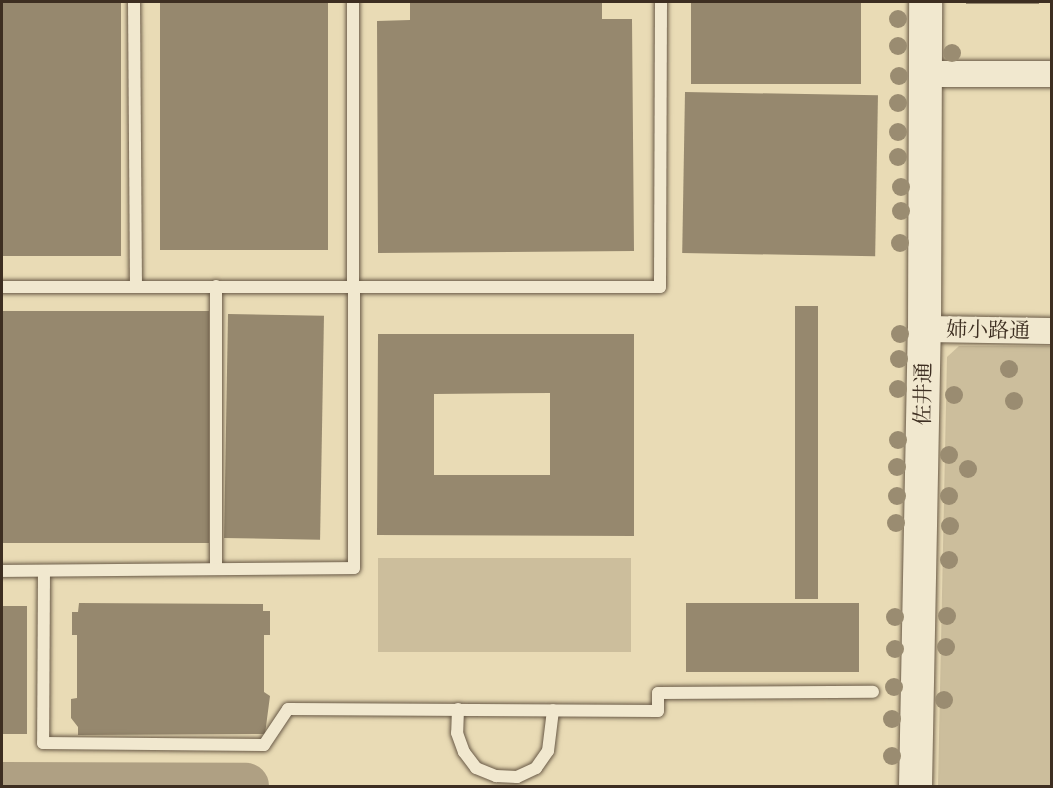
<!DOCTYPE html>
<meta charset="utf-8">
<style>
body{margin:0}
#map{position:relative;width:1053px;height:788px;overflow:hidden;background:#e9dbb5;font-family:"Gentium Book Plus","Noto Serif JP",serif}
div>[style]{position:absolute}
[style*='--x']{left:calc(var(--x)*1px);top:calc(var(--y)*1px);width:calc(var(--w)*1px);rotate:calc(var(--a)*1deg)}
.green>*{inset:0;background:#ccbe9c;transform-origin:0 0}
.river>*{height:46px;margin:-23px;padding:0 23px;transform-origin:23px;border-radius:23px;background:#afa083}
.building>*{inset:0;background:#96886e;transform-origin:0 0}
.roads{filter:drop-shadow(0 0 2px #685946) drop-shadow(0 0 2px #685946)}
.lane>*{height:12px;margin:-6px;padding:0 6px;transform-origin:6px;border-radius:6px;background:#f1e8cf}
.street>*{height:26px;margin:-13px;padding:0 13px;transform-origin:13px;border-radius:13px;background:#f1e8cf}
.secondary>*{height:33px;margin:-16.5px;padding:0 16.5px;transform-origin:16.5px;border-radius:16.5px;background:#f1e8cf}
.trees>*{width:18px;height:18px;margin:-9px;border-radius:50%;background:#9a8c71}
span{translate:-50% -50%;white-space:nowrap;text-align:center;line-height:1.15;-webkit-text-stroke:4.5px #f1e8cf;paint-order:stroke}
.street-label{font-size:21px;color:#3d2e21}
.frame{position:absolute;inset:0;border:3px solid #3d2e21;pointer-events:none}
</style>
<div id="map">
<div class="green">
<i style="clip-path:polygon(959px 346px,1051px 346px,1051px 786px,938px 786px,947px 357px)"></i>
<i style="left:378px;top:558px;width:253px;height:94px"></i>
</div>
<div class="river">
<i style="--x:2;--y:785;--w:244;--a:0.2"></i>
</div>
<div class="building">
<i style="left:2px;top:2px;width:119px;height:254px"></i>
<i style="left:160px;top:2px;width:168px;height:248px"></i>
<i style="clip-path:polygon(410px 2px,602px 2px,602px 19px,632px 19px,634px 251px,378px 253px,377px 21px,410px 20px)"></i>
<i style="left:691px;top:2px;width:170px;height:82px"></i>
<i style="left:966px;top:2px;width:73px;height:2px"></i>
<i style="left:685px;top:92px;width:193px;height:161px;rotate:1deg"></i>
<i style="left:795px;top:306px;width:23px;height:293px"></i>
<i style="left:2px;top:311px;width:207px;height:232px"></i>
<i style="left:228px;top:314px;width:96px;height:224px;rotate:1deg"></i>
<i style="clip-path:polygon(evenodd,378px 334px,634px 334px,634px 536px,377px 535px,378px 334px,550px 393px,550px 475px,434px 475px,434px 394px,550px 393px)"></i>
<i style="clip-path:polygon(79px 603px,263px 604px,263px 611px,270px 611px,270px 635px,264px 635px,264px 692px,270px 696px,265px 734px,78px 735px,78px 727px,71px 718px,71px 699px,77px 698px,77px 635px,72px 635px,72px 612px,78px 612px)"></i>
<i style="left:686px;top:603px;width:173px;height:69px"></i>
<i style="left:2px;top:606px;width:25px;height:128px"></i>
</div>
<div class="roads">
<div class="lane">
<i style="--x:134;--y:2;--w:284;--a:89.6"></i>
<i style="--x:216;--y:286;--w:283;--a:90"></i>
<i style="--x:2;--y:287;--w:658;--a:0"></i>
<i style="--x:660;--y:287;--w:285;--a:-89.8"></i>
<i style="--x:2;--y:571;--w:352;--a:-0.5"></i>
<i style="--x:354;--y:568;--w:566;--a:-90.1"></i>
<i style="--x:44;--y:571;--w:172;--a:90.3"></i>
<i style="--x:43;--y:743;--w:221;--a:0.5"></i>
<i style="--x:264;--y:745;--w:43;--a:-56.3"></i>
<i style="--x:288;--y:709;--w:370;--a:0.3"></i>
<i style="--x:658;--y:711;--w:18;--a:-90"></i>
<i style="--x:658;--y:693;--w:215;--a:-0.3"></i>
<i style="--x:458;--y:709;--w:24;--a:92"></i>
<i style="--x:457;--y:733;--w:20;--a:70"></i>
<i style="--x:464;--y:752;--w:20;--a:53"></i>
<i style="--x:476;--y:768;--w:22;--a:22"></i>
<i style="--x:496;--y:776;--w:21;--a:3"></i>
<i style="--x:517;--y:777;--w:21;--a:-25"></i>
<i style="--x:536;--y:768;--w:21;--a:-55"></i>
<i style="--x:548;--y:751;--w:41;--a:-83"></i>
</div>
<div class="street">
<i style="--x:924;--y:74;--w:128;--a:0"></i>
<i style="--x:924;--y:329;--w:128;--a:0.9"></i>
</div>
<div class="secondary">
<i style="--x:915;--y:786;--w:457;--a:-88.9"></i>
<i style="--x:924;--y:329;--w:327;--a:-89.8"></i>
</div>
</div>
<div class="trees">
<i style="left:898px;top:19px"></i>
<i style="left:898px;top:46px"></i>
<i style="left:952px;top:53px"></i>
<i style="left:899px;top:76px"></i>
<i style="left:898px;top:103px"></i>
<i style="left:898px;top:132px"></i>
<i style="left:898px;top:157px"></i>
<i style="left:901px;top:187px"></i>
<i style="left:901px;top:211px"></i>
<i style="left:900px;top:243px"></i>
<i style="left:900px;top:334px"></i>
<i style="left:899px;top:359px"></i>
<i style="left:1009px;top:369px"></i>
<i style="left:898px;top:389px"></i>
<i style="left:954px;top:395px"></i>
<i style="left:1014px;top:401px"></i>
<i style="left:898px;top:440px"></i>
<i style="left:949px;top:455px"></i>
<i style="left:897px;top:467px"></i>
<i style="left:968px;top:469px"></i>
<i style="left:897px;top:496px"></i>
<i style="left:949px;top:496px"></i>
<i style="left:896px;top:523px"></i>
<i style="left:950px;top:526px"></i>
<i style="left:949px;top:560px"></i>
<i style="left:947px;top:616px"></i>
<i style="left:895px;top:617px"></i>
<i style="left:946px;top:647px"></i>
<i style="left:895px;top:649px"></i>
<i style="left:894px;top:687px"></i>
<i style="left:944px;top:700px"></i>
<i style="left:892px;top:719px"></i>
<i style="left:892px;top:756px"></i>
</div>
<div class="street-label">
<span style="left:988px;top:330px;rotate:1deg">姉小路通</span>
<span style="left:923px;top:394px;rotate:-89deg">佐井通</span>
</div>
<div class="frame"></div>
</div>
